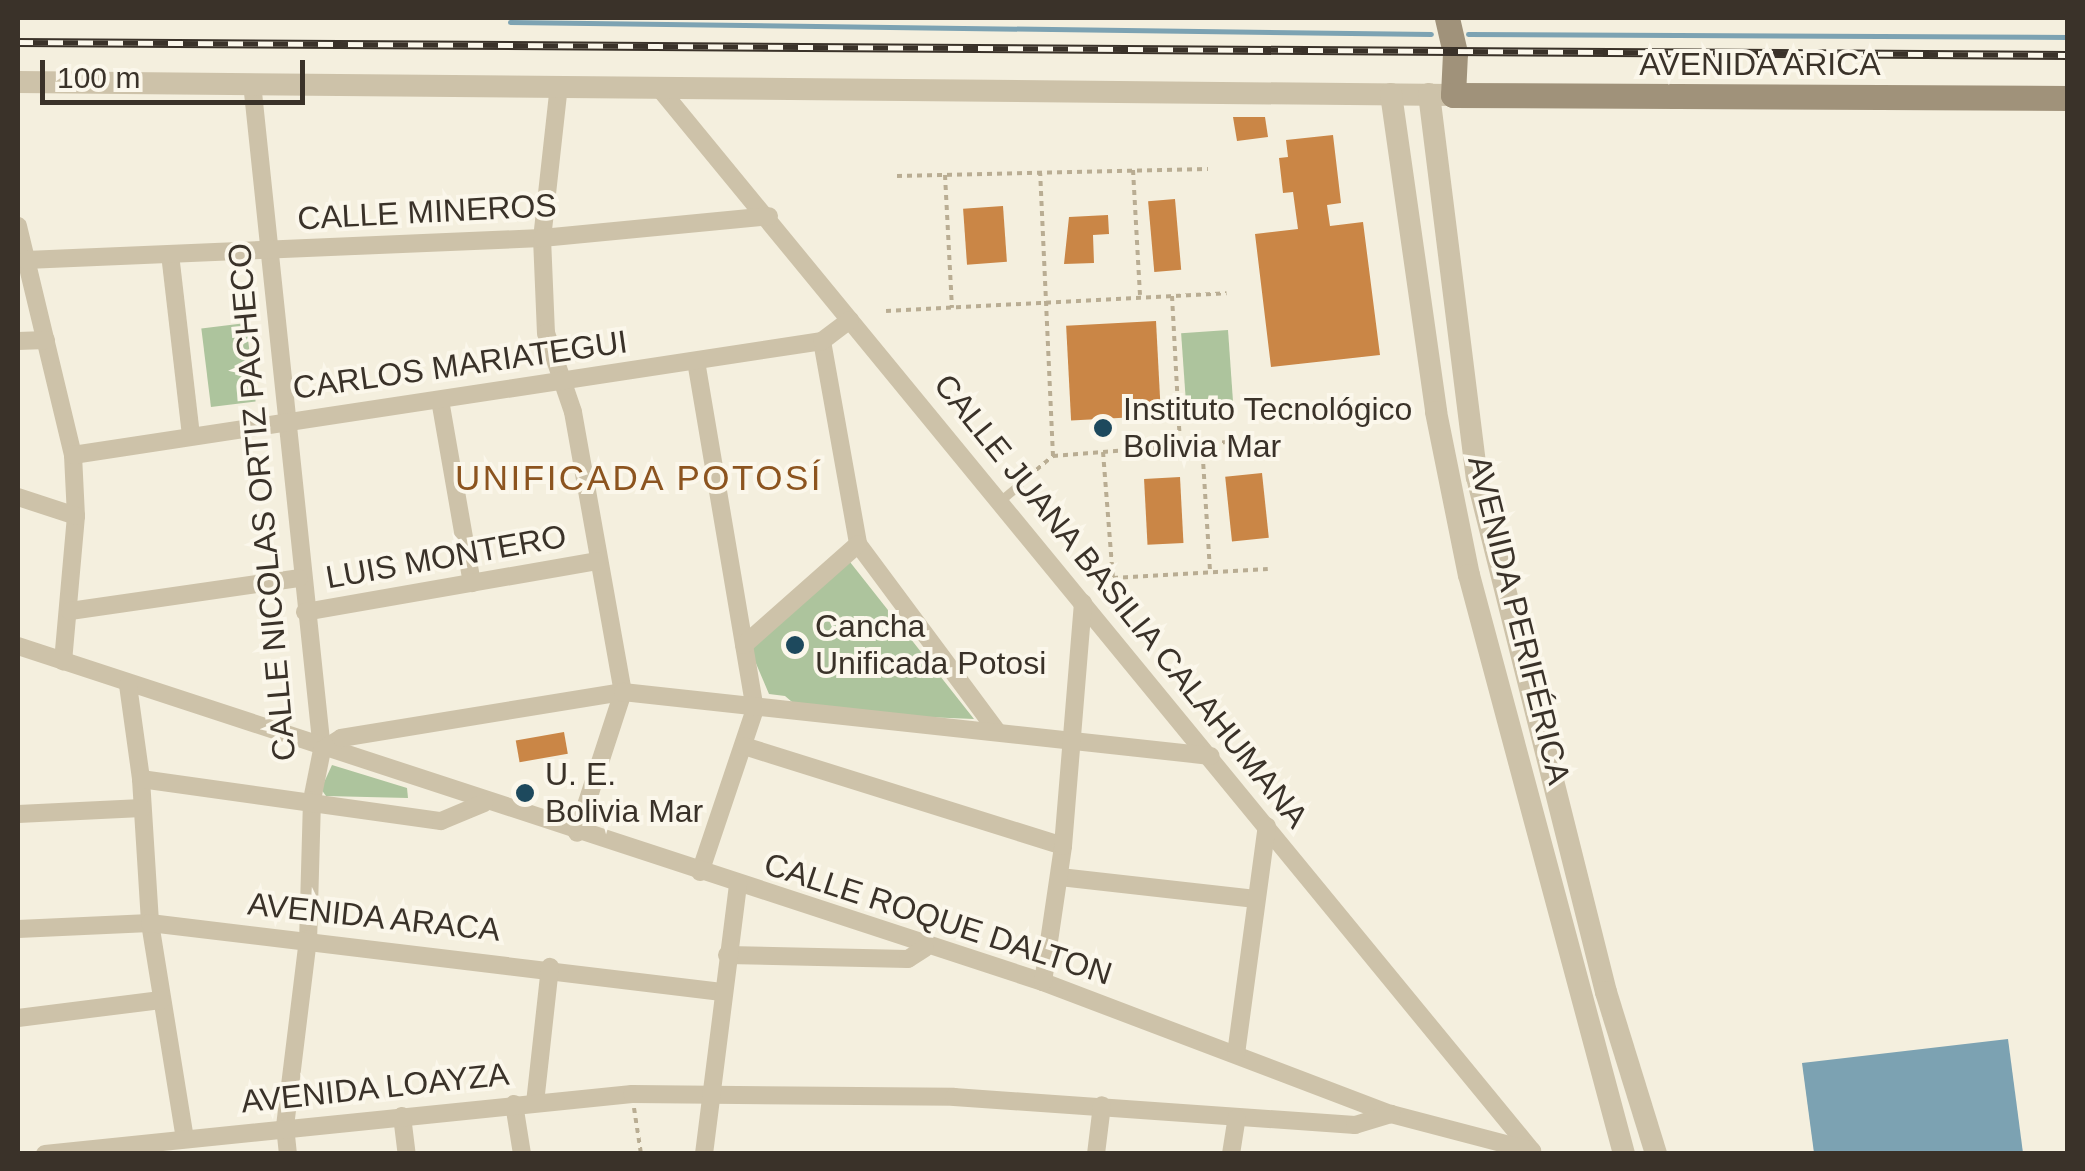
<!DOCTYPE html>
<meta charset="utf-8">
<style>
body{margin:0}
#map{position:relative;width:2085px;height:1171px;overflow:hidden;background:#f4efde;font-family:Arial,sans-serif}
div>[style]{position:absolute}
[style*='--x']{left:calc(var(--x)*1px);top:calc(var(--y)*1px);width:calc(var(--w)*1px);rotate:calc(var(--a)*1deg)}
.green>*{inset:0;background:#adc49d;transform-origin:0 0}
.water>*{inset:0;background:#7ca2b2}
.stream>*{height:5px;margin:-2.5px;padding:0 2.5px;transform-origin:2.5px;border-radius:2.5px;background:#7ca2b2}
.building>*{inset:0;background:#ca8646;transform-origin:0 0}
.path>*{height:4px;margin-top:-2px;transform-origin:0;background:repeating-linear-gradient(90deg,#b9ad93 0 5px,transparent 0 10px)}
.service>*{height:9px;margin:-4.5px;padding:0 4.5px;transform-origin:4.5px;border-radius:4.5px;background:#cdc2a9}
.minor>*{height:18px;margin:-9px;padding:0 9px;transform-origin:9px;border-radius:9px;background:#cdc2a9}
.tertiary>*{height:22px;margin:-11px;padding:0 11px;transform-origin:11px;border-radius:11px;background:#cdc2a9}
.secondary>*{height:25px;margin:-12.5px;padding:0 12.5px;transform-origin:12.5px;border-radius:12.5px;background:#a0927a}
.rail>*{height:9px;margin-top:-4.5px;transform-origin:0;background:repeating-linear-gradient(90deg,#fbf7eb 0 15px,#3a3229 0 30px);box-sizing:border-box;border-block:2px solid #3a3229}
.dots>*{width:28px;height:28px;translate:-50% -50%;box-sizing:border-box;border:5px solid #fbf7eb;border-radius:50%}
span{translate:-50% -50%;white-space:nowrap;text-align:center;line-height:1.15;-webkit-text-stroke:8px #fbf7eb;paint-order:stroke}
.street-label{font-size:32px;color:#3a3229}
.poi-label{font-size:32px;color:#3a3229}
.left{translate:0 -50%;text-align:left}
.neighbourhood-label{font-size:35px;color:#8c541f;letter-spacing:2.5px}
.frame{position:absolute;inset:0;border:20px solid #3a3229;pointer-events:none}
.scale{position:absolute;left:40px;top:60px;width:265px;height:45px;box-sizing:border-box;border:5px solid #3a3229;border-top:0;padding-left:12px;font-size:30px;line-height:35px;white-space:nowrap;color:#3a3229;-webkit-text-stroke:8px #fbf7eb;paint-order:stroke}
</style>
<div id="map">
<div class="green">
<i style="left:246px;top:323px;width:79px;height:45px;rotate:83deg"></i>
<i style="left:1228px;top:330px;width:78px;height:47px;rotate:86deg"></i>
<i style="clip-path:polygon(850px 562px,974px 719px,804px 712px,785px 696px,769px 694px,749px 647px)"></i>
<i style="clip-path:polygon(332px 765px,407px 788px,408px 798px,326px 796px,321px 789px)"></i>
</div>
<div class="water">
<i style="clip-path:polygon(2008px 1039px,2023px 1153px,1814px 1153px,1802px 1063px)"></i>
</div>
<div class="stream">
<i style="--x:510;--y:22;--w:921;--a:0.75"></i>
<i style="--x:1468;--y:34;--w:600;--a:0.29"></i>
</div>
<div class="building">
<i style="clip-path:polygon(1233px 117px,1265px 117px,1268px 137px,1237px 141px)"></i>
<i style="clip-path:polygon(1333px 135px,1341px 203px,1327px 205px,1330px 226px,1363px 222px,1380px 355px,1271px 367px,1255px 234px,1298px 229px,1293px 192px,1283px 193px,1279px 158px,1288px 157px,1286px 140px)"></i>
<i style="left:1175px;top:199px;width:71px;height:27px;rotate:85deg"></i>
<i style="left:1003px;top:206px;width:56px;height:40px;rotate:86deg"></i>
<i style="clip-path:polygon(1108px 215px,1109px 234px,1093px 235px,1094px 263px,1064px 264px,1069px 217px)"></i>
<i style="left:1156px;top:321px;width:95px;height:90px;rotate:87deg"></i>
<i style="left:1262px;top:473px;width:65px;height:37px;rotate:84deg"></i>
<i style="left:1180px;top:477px;width:66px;height:36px;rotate:87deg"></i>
<i style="left:564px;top:732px;width:22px;height:49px;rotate:80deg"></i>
</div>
<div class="path">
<i style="--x:1133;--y:170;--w:125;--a:86.8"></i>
<i style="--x:945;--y:175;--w:133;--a:87"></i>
<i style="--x:897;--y:176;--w:311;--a:-1.3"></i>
<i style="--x:1172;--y:296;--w:150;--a:86.9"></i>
<i style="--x:886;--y:311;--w:341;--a:-3"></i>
<i style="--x:1202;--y:444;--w:128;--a:86.4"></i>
<i style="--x:1103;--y:452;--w:126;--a:85.5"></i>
<i style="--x:1113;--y:578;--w:155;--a:-3.3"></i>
<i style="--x:1053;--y:456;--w:200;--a:-4.6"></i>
<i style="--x:1029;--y:476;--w:31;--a:-40"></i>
<i style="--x:1053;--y:456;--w:283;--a:-92.6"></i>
<i style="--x:634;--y:1108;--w:47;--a:81.3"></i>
</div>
<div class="service">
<i style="--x:1001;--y:500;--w:23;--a:-40"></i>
</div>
<div class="minor">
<i style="--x:252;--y:83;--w:671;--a:84.01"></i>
<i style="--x:322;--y:750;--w:51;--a:101.3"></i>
<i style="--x:312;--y:800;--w:139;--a:91.6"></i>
<i style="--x:308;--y:939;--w:188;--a:97"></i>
<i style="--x:285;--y:1126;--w:28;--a:84"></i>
<i style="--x:559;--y:85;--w:154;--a:96.3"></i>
<i style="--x:542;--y:238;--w:95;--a:87.6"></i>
<i style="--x:546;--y:333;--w:83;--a:71.1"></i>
<i style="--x:573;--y:412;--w:284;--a:79.9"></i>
<i style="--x:623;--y:692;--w:148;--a:108.1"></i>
<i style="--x:660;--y:89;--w:1374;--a:50.61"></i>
<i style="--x:18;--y:226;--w:236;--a:76.5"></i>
<i style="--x:73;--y:455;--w:61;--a:87.2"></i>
<i style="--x:76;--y:516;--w:146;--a:95.1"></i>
<i style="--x:170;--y:254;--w:182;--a:83.4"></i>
<i style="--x:26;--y:260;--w:516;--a:-2.44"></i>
<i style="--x:542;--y:238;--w:228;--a:-5.5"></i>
<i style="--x:18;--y:341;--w:28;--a:-2"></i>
<i style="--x:822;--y:341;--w:206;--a:79.9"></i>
<i style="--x:858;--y:544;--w:232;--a:53.4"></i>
<i style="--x:696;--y:361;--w:353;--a:80.4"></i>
<i style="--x:755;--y:709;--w:172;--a:108.6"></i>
<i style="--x:440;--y:400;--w:186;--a:80.1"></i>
<i style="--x:73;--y:455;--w:758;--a:-8.65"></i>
<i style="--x:822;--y:341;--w:35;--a:-37"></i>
<i style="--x:18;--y:497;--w:61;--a:18.1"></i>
<i style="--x:70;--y:611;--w:231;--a:-8.2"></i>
<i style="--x:305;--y:612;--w:296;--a:-9.9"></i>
<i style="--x:744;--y:645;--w:152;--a:-41.5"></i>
<i style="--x:18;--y:646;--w:1079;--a:18.15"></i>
<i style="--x:1043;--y:982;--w:372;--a:20.8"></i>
<i style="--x:1391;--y:1114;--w:146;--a:14.7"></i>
<i style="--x:128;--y:685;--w:95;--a:82.1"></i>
<i style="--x:141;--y:779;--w:144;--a:86.4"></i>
<i style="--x:150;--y:923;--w:218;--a:80.8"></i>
<i style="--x:744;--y:746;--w:334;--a:17.4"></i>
<i style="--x:322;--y:750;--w:22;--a:-32"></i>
<i style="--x:341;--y:738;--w:286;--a:-9.3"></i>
<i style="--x:623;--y:692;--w:591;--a:6.21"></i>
<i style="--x:141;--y:779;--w:303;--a:8"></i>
<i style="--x:441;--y:821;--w:47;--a:-22.7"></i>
<i style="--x:18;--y:814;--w:124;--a:-2.8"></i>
<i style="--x:1060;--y:877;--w:197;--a:6.4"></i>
<i style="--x:18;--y:929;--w:132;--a:-2.6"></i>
<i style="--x:150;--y:923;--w:576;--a:6.88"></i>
<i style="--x:727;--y:955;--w:181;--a:1.3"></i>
<i style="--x:908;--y:959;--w:20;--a:-33"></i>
<i style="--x:1043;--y:982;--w:137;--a:-81.6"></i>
<i style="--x:1063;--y:846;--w:244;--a:-85.3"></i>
<i style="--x:18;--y:1018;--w:144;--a:-7.2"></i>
<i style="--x:1236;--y:1054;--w:230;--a:-82.3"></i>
<i style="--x:535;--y:1103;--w:137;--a:-83.7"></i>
<i style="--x:514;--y:1104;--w:51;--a:80.9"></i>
<i style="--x:402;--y:1116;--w:38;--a:83"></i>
<i style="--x:45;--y:1154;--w:590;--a:-5.84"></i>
<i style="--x:632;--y:1094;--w:322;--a:0.5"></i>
<i style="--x:954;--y:1097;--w:402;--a:4"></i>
<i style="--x:1355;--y:1125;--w:38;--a:-17"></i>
<i style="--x:704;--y:1154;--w:272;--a:-82.8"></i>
<i style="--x:1096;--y:1154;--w:49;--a:-83"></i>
<i style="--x:1231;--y:1154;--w:36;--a:-81"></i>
</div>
<div class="tertiary">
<i style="--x:18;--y:82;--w:1435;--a:0.52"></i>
<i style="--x:1391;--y:94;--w:321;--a:81.9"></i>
<i style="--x:1436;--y:412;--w:166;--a:78.6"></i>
<i style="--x:1469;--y:575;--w:599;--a:75.01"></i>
<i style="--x:1429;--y:94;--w:386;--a:82.9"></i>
<i style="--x:1477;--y:477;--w:531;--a:75.94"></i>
<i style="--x:1606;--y:992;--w:170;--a:72.8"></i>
</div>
<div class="secondary">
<i style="--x:1447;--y:18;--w:36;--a:77"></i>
<i style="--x:1455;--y:53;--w:42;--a:92.7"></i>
<i style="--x:1453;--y:95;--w:615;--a:0.28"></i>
</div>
<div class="rail">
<i style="--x:18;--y:42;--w:2050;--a:0.36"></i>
</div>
<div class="dots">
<i style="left:1103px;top:428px;background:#1d495d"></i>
<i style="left:795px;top:645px;background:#1d495d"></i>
<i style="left:525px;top:793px;background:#1d495d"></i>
</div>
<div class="street-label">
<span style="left:1760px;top:64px">AVENIDA ARICA</span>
<span style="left:427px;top:212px;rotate:-3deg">CALLE MINEROS</span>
<span style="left:460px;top:365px;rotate:-8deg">CARLOS MARIATEGUI</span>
<span style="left:262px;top:502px;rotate:-95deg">CALLE NICOLAS ORTIZ PACHECO</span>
<span style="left:446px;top:557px;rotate:-10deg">LUIS MONTERO</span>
<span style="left:1121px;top:601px;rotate:51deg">CALLE JUANA BASILIA CALAHUMANA</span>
<span style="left:1519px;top:620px;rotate:76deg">AVENIDA PERIFÉRICA</span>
<span style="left:374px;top:917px;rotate:6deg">AVENIDA ARACA</span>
<span style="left:938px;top:919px;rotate:18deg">CALLE ROQUE DALTON</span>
<span style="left:375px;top:1088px;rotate:-6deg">AVENIDA LOAYZA</span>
</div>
<div class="poi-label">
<span class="left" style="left:1123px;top:428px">Instituto Tecnológico<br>Bolivia Mar</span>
<span class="left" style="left:815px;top:645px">Cancha<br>Unificada Potosi</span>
<span class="left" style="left:545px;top:793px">U. E.<br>Bolivia Mar</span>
</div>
<div class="neighbourhood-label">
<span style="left:639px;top:478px">UNIFICADA POTOSÍ</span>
</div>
<div class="frame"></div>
<div class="scale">100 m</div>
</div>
